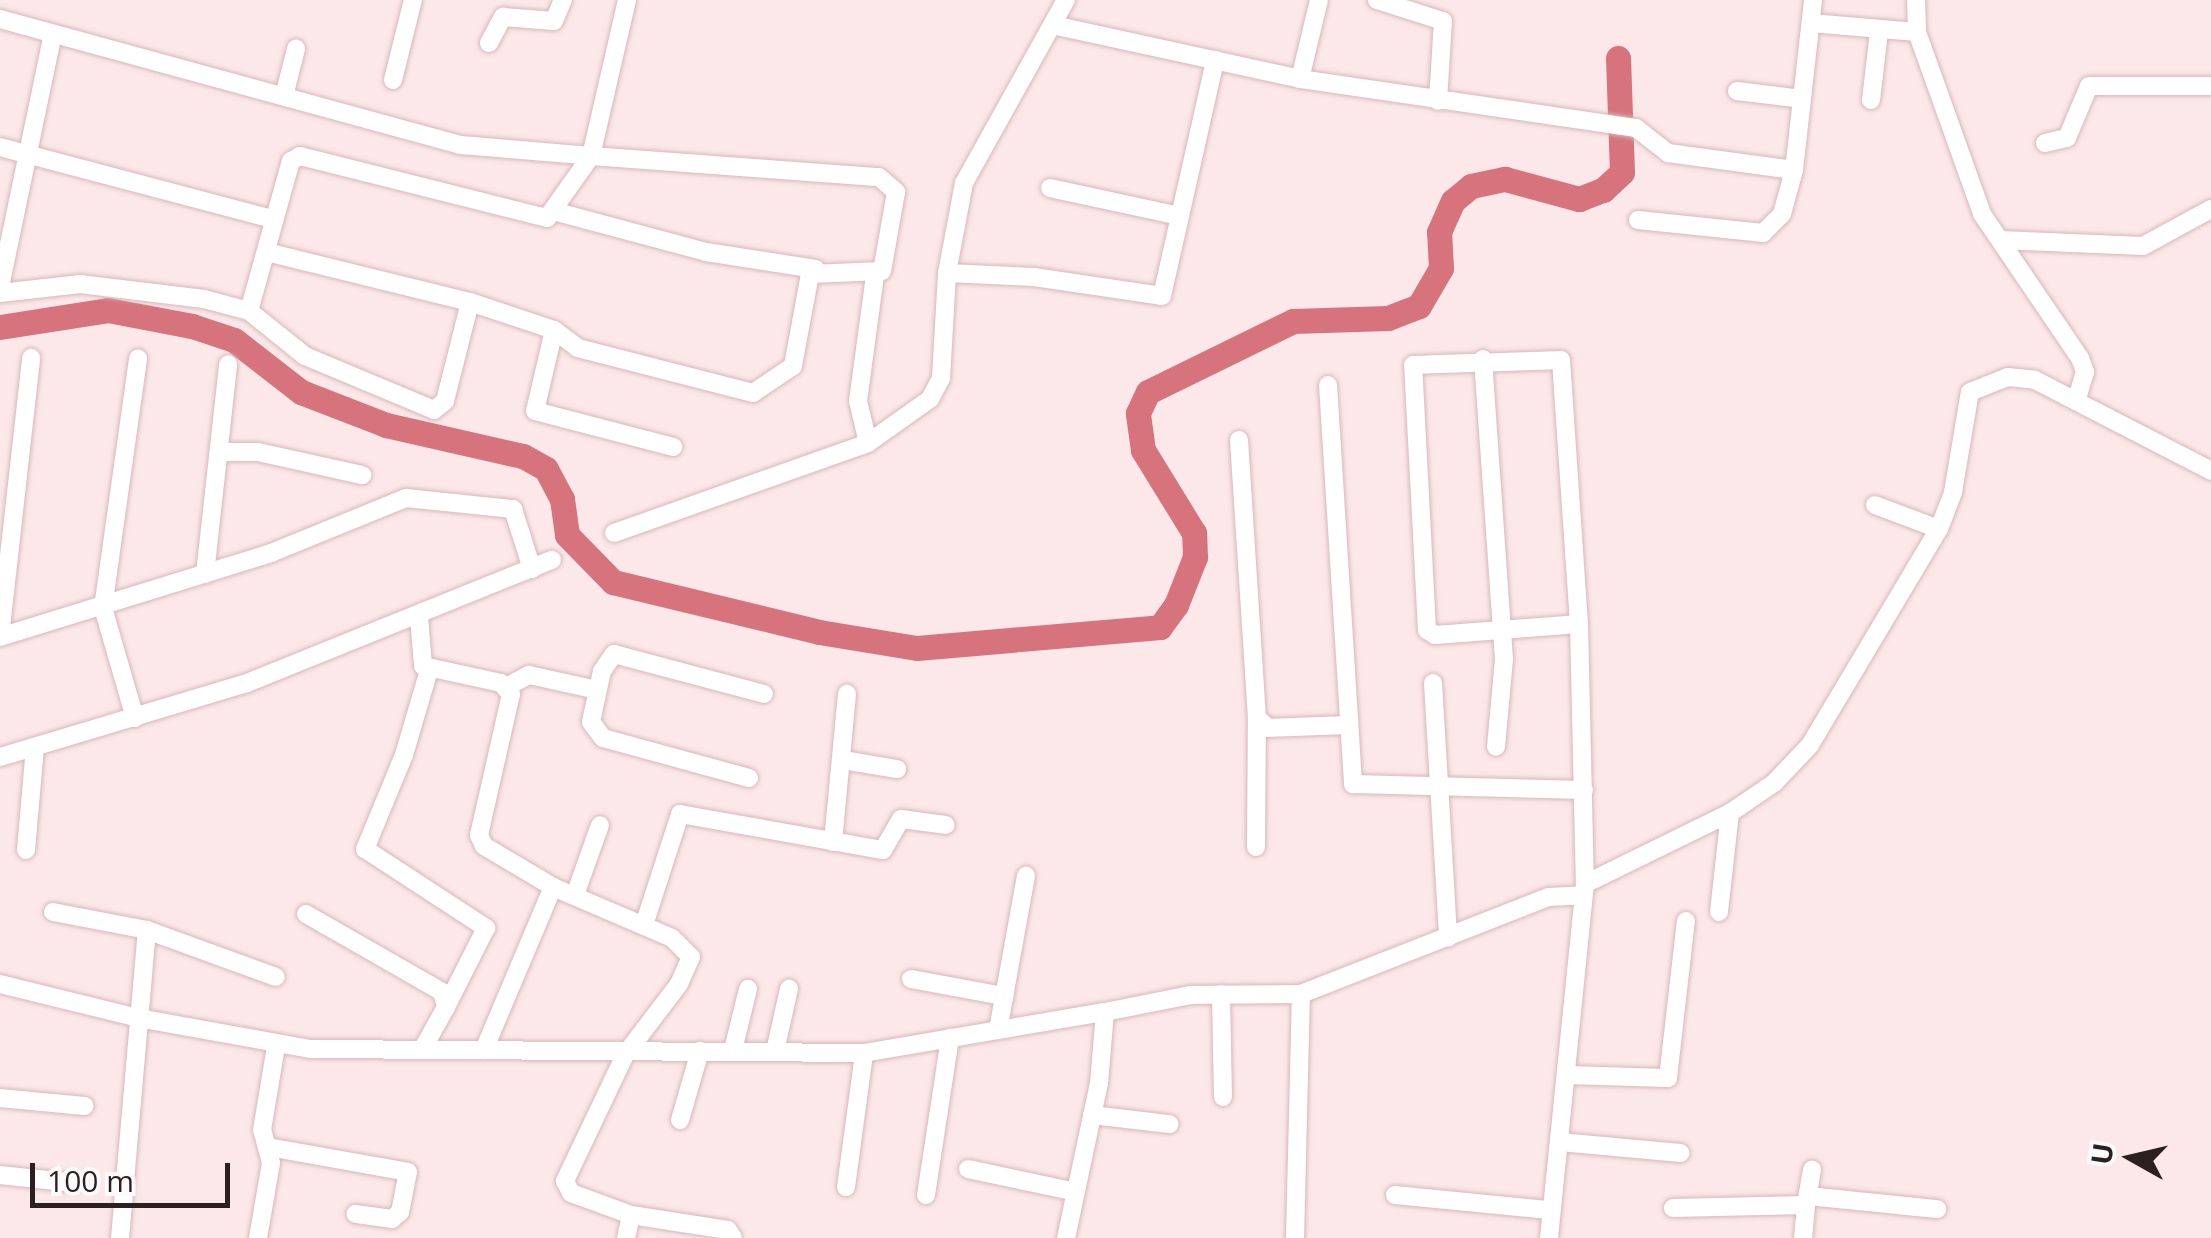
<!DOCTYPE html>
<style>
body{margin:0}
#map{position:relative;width:2211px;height:1238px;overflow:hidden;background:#fce8e8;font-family:"Open Sans",sans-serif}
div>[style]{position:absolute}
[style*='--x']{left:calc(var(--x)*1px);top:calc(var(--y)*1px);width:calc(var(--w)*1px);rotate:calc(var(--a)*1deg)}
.river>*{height:25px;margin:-12.5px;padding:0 12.5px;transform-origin:12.5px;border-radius:12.5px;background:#d7737c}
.roads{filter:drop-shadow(0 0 2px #d8b8b9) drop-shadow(0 0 2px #d8b8b9)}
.minor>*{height:18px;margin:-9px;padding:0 9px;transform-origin:9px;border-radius:9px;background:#fff}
span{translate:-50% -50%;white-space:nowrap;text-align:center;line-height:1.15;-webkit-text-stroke:10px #fafafa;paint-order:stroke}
.north{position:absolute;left:2081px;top:1108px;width:100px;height:100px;-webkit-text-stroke:8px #fafafa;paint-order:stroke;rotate:278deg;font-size:28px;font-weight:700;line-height:40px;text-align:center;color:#2b1f20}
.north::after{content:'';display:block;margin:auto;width:35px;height:45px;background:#2b1f20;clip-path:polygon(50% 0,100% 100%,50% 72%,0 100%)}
.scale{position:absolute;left:30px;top:1163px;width:200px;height:45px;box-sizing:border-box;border:5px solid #2b1f20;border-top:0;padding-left:12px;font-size:30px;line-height:35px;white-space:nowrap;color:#2b1f20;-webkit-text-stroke:8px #fafafa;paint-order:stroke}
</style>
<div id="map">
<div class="river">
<i style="--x:0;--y:327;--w:109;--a:-8.9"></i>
<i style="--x:108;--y:310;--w:86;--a:10.8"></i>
<i style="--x:192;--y:326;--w:44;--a:18.4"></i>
<i style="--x:234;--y:340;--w:85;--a:37.8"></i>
<i style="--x:301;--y:392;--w:91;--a:21.2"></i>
<i style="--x:386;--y:425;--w:140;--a:12.8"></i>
<i style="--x:523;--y:456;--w:26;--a:29"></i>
<i style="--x:546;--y:469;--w:34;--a:62"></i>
<i style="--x:562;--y:499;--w:36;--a:82"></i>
<i style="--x:567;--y:535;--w:66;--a:45.6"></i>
<i style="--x:613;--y:582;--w:212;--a:13.6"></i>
<i style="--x:819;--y:632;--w:99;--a:9.3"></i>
<i style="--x:917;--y:648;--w:244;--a:-4.9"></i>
<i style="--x:1160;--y:627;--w:27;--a:-54"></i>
<i style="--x:1176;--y:605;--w:52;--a:-68.4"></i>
<i style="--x:1195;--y:557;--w:24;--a:-92"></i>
<i style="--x:1194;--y:533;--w:97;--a:-121.6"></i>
<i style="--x:1143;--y:450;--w:37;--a:-98"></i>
<i style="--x:1138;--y:413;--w:23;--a:-65"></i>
<i style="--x:1148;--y:392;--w:161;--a:-26.1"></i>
<i style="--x:1293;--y:321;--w:95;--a:-1.8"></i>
<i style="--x:1388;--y:318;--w:33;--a:-21"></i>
<i style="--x:1419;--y:306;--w:44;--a:-59.9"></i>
<i style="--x:1441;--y:268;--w:36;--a:-93"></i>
<i style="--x:1439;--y:232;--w:34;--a:-66"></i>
<i style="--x:1453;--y:201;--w:23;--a:-40"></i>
<i style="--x:1471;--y:186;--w:35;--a:-12"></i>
<i style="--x:1505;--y:179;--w:77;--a:15.1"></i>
<i style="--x:1579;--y:199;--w:26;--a:-21"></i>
<i style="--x:1603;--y:190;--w:26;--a:-43"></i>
<i style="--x:1622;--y:172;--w:114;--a:-92"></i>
</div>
<div class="roads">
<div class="minor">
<i style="--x:1377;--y:0;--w:69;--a:17.7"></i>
<i style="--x:1443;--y:21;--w:80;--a:93.6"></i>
<i style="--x:1916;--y:0;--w:32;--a:88"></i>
<i style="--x:1917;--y:32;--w:193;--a:70.3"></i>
<i style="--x:1982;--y:214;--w:174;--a:55.8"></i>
<i style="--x:2080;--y:358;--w:15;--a:70"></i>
<i style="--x:2085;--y:372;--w:28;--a:107"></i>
<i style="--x:0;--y:19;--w:478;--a:15.3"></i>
<i style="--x:461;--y:145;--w:130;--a:4.8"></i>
<i style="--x:591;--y:156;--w:160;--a:-77"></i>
<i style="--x:1811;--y:23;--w:106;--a:4.9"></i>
<i style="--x:1053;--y:25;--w:253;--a:12.3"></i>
<i style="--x:1300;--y:79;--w:340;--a:8.3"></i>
<i style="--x:1636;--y:128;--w:41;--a:38"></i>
<i style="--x:1668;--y:153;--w:127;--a:7.7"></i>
<i style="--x:1794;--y:170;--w:171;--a:-83.6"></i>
<i style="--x:489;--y:43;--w:30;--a:-62"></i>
<i style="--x:503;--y:17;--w:51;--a:4.5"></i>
<i style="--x:554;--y:21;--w:23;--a:-67"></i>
<i style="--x:1300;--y:79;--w:81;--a:-76.5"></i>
<i style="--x:393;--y:80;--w:82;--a:-76"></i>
<i style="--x:1737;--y:91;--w:65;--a:7"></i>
<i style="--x:284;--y:96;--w:49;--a:-75.7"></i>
<i style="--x:1871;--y:100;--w:68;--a:-83.3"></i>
<i style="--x:2045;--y:143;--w:23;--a:-13"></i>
<i style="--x:2067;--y:138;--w:56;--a:-67.1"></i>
<i style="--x:2089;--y:86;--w:122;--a:0"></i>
<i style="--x:0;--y:147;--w:282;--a:14.8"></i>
<i style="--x:1050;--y:188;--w:132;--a:12.2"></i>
<i style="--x:557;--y:212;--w:154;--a:15"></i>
<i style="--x:706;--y:252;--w:111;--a:8.8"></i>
<i style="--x:1638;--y:220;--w:126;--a:5.9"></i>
<i style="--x:1763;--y:233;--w:27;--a:-45"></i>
<i style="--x:1782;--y:214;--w:46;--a:-74.7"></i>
<i style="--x:2000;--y:240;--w:143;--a:2.4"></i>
<i style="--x:2143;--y:246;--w:77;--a:-28.6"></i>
<i style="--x:947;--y:273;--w:87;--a:2.6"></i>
<i style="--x:1034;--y:277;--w:129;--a:8.4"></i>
<i style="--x:1162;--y:296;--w:242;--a:-77.3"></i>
<i style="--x:0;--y:287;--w:259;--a:-78.2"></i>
<i style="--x:0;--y:293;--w:81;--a:-6.4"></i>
<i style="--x:80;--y:284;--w:125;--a:6.9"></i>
<i style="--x:204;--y:299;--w:47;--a:14.9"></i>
<i style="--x:249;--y:311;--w:72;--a:38.8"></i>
<i style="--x:305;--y:356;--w:140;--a:22.7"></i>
<i style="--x:434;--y:410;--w:14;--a:-39"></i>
<i style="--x:445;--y:401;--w:102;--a:-75.8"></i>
<i style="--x:249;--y:311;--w:156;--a:-74.4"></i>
<i style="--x:291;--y:161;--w:10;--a:-29"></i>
<i style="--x:300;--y:156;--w:255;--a:14.1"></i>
<i style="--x:547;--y:218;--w:76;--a:-54.6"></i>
<i style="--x:591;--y:156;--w:289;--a:4.2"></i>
<i style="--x:879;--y:177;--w:23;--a:41"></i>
<i style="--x:896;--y:192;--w:80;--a:100"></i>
<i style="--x:882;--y:271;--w:72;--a:177.6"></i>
<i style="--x:810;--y:274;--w:94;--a:100.5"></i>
<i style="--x:793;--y:366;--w:48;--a:146"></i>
<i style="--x:753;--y:393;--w:181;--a:-165.6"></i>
<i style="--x:578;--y:348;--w:30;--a:-143"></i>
<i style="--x:554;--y:330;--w:89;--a:-161.6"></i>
<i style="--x:470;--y:302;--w:209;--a:-166.2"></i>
<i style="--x:554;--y:330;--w:83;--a:103.2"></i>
<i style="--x:535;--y:411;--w:143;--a:14.6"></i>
<i style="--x:1483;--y:359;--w:301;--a:86"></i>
<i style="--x:1504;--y:659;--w:88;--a:95.2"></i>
<i style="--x:1328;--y:385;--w:400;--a:86.4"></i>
<i style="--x:1353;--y:784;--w:231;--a:1.5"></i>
<i style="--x:1239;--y:440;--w:279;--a:86.3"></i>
<i style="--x:1257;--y:718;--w:15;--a:42"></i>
<i style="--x:1268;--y:728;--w:78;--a:-2.2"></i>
<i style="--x:868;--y:443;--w:43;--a:-103.4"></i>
<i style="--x:858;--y:401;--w:126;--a:-82.3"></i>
<i style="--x:219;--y:452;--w:39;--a:0"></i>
<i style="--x:258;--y:452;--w:107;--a:12.5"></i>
<i style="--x:1875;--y:505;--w:68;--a:20.6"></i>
<i style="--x:614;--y:533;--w:269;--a:-19.5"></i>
<i style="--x:868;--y:443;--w:76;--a:-35.4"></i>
<i style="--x:930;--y:399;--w:24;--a:-62"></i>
<i style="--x:941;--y:378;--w:105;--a:-86.7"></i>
<i style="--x:947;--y:273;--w:92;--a:-79.3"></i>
<i style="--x:964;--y:183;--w:210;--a:-60.9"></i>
<i style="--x:205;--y:574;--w:211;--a:-83.7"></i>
<i style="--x:419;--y:617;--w:49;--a:85.3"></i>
<i style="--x:423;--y:666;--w:80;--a:12.3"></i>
<i style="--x:501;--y:683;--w:15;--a:48"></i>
<i style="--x:511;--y:694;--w:145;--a:102.8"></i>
<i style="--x:479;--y:835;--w:12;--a:66"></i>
<i style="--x:484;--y:846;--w:80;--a:30.7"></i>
<i style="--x:553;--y:887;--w:129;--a:23.2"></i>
<i style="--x:672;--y:938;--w:27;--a:45"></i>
<i style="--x:691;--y:957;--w:30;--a:114"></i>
<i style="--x:679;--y:984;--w:89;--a:127.3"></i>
<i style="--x:625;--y:1055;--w:140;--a:115.5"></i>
<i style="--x:565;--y:1181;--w:13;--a:63"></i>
<i style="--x:571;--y:1193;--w:64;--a:20.1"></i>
<i style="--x:631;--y:1215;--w:24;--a:102"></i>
<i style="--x:1579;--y:624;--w:144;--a:175.6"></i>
<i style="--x:1435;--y:635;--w:9;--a:-148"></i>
<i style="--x:1427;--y:630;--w:265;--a:-93"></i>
<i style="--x:1413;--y:365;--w:148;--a:-1.9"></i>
<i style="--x:1561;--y:360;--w:265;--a:86.1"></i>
<i style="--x:1579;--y:624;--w:260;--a:88.7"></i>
<i style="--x:0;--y:636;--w:280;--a:-83.6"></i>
<i style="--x:0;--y:637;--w:284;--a:-17.2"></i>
<i style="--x:271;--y:553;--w:146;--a:-22.2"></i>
<i style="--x:406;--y:498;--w:108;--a:5.9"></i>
<i style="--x:513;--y:509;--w:63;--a:72.4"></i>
<i style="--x:429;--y:670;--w:89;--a:106.4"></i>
<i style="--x:404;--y:755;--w:102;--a:112.5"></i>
<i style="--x:365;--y:849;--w:145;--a:33.1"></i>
<i style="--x:486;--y:928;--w:89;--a:116.9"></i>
<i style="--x:1433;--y:683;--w:255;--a:86.6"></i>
<i style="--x:508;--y:686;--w:24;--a:-28"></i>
<i style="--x:529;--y:675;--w:70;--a:12.4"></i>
<i style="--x:135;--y:718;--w:115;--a:-106.2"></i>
<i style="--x:103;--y:608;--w:252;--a:-82"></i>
<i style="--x:0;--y:757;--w:258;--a:-16.7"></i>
<i style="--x:247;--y:683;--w:329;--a:-22"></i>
<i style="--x:843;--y:760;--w:55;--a:9.5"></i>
<i style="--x:749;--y:778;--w:151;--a:-164.7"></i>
<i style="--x:603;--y:738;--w:20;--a:-127"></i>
<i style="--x:591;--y:722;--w:52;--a:-77.8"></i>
<i style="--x:602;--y:671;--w:21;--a:-55"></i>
<i style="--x:614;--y:654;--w:155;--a:14.9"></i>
<i style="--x:833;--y:842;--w:149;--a:-84.6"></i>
<i style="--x:1256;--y:847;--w:129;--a:-89.6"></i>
<i style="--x:26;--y:850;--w:103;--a:-85"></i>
<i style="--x:575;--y:895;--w:74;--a:-70.3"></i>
<i style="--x:53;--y:912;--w:96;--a:10.8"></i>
<i style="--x:1719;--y:912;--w:100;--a:-83.7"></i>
<i style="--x:306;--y:914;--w:157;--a:29.8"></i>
<i style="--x:442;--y:992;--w:16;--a:75"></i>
<i style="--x:446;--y:1007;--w:49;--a:119.2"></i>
<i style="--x:644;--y:925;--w:117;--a:-72"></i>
<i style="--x:680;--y:814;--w:206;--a:10.1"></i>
<i style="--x:883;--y:850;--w:36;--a:-60"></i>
<i style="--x:901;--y:819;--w:45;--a:7.6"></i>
<i style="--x:911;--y:979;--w:95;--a:10.4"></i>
<i style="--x:0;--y:984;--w:142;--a:13.8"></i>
<i style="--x:138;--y:1018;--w:176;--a:10.2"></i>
<i style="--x:311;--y:1049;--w:553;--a:0.41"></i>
<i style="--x:864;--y:1053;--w:244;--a:-9.7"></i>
<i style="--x:1105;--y:1012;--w:71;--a:94.8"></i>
<i style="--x:1099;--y:1083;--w:158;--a:102"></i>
<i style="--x:1221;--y:994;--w:103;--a:88.9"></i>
<i style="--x:1105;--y:1012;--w:88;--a:-11.2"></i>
<i style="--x:1191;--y:995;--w:110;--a:-0.5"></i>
<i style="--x:1301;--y:994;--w:266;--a:-21.4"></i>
<i style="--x:1549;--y:897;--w:34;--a:-3"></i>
<i style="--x:998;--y:1030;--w:157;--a:-79.7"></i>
<i style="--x:484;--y:1050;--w:177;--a:-67.1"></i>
<i style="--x:733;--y:1050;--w:63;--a:-76.2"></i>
<i style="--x:775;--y:1051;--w:64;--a:-77.3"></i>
<i style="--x:1566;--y:1075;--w:102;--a:1.7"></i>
<i style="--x:1668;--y:1078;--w:158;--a:-83.5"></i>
<i style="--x:0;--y:1098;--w:85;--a:5.4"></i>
<i style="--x:1092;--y:1115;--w:78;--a:6.7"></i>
<i style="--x:680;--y:1120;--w:72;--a:-73.8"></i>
<i style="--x:1560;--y:1142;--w:121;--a:5.2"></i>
<i style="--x:268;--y:1147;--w:142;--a:10.1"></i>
<i style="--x:408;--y:1172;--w:41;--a:101.3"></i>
<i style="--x:400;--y:1212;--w:11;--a:139"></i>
<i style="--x:392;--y:1219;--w:37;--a:-172"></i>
<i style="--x:968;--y:1169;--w:110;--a:12"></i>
<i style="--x:0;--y:1175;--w:75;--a:6.1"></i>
<i style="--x:846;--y:1187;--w:135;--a:-82.3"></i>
<i style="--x:926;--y:1195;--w:159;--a:-81.3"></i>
<i style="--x:1395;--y:1195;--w:155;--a:5.6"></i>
<i style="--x:1808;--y:1196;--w:130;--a:5.8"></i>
<i style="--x:1806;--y:1204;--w:35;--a:-80"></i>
<i style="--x:1673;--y:1208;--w:133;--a:-1.3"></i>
<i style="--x:1806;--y:1205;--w:33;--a:95"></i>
<i style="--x:631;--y:1215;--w:98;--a:8.8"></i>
<i style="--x:728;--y:1230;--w:9;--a:58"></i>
<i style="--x:120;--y:1238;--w:309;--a:-85"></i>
<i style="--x:147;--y:930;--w:137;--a:20"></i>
<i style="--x:258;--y:1238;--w:76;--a:-80.2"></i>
<i style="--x:271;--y:1163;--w:34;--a:-105"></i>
<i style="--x:262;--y:1130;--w:85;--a:-80.5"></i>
<i style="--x:1295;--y:1238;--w:244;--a:-88.6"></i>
<i style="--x:1549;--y:1238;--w:356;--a:-84.2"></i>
<i style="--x:1585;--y:884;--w:161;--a:-26.1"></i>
<i style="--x:1730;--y:813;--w:53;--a:-34.3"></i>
<i style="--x:1774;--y:783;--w:52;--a:-46.5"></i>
<i style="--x:1810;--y:745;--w:252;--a:-59.2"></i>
<i style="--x:1939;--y:529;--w:40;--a:-69"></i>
<i style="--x:1953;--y:492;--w:101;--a:-80.4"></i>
<i style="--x:1970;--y:392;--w:41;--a:-21.5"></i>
<i style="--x:2008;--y:377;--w:27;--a:6"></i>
<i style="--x:2035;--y:380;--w:198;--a:27.3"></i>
</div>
</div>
<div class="north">U</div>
<div class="scale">100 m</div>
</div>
